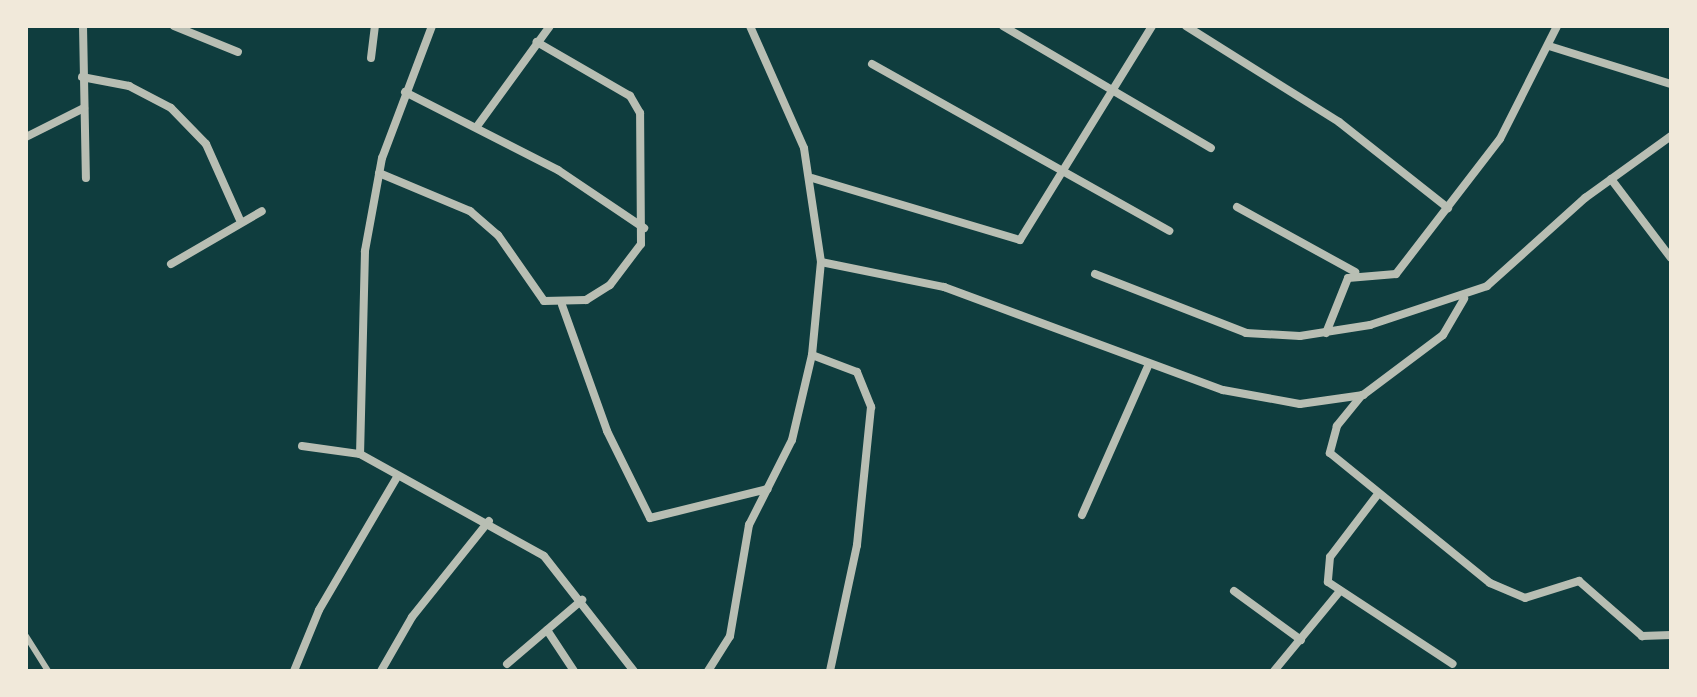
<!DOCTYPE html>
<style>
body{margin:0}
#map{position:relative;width:1697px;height:697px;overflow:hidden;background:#0f3d3e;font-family:Karla,sans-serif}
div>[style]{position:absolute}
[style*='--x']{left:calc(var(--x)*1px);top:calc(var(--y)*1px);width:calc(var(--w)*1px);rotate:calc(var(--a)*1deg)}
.service>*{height:6px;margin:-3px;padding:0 3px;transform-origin:3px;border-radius:3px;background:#b8beb3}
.minor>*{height:8px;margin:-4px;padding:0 4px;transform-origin:4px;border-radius:4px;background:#b8beb3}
span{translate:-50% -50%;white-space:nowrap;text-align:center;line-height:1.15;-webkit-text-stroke:6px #f1e9da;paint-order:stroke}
.frame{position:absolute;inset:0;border:28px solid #f1e9da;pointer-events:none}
</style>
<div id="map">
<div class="service">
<i style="--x:26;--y:636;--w:41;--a:57.8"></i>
</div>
<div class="minor">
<i style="--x:83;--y:26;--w:152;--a:88.9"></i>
<i style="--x:174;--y:26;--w:69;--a:22.1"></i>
<i style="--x:432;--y:26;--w:141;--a:110.7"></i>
<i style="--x:382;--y:158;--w:95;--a:100.4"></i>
<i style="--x:365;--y:251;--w:203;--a:91.4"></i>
<i style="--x:360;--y:454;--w:210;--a:29"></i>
<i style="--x:544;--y:556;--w:146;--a:52"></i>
<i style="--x:1003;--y:26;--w:241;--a:30.4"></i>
<i style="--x:1186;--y:26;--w:181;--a:32.1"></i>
<i style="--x:1339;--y:122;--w:139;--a:38.3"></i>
<i style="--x:1549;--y:46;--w:128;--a:17.3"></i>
<i style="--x:371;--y:58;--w:32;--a:-83"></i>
<i style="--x:872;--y:64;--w:341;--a:29.3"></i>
<i style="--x:82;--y:77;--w:48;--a:10.8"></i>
<i style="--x:129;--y:86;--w:47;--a:27.6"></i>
<i style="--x:171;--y:108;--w:50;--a:45.8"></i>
<i style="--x:206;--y:144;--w:83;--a:65.9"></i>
<i style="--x:405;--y:92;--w:172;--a:27"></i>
<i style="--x:558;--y:170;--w:104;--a:34"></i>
<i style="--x:478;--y:125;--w:122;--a:-54"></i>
<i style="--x:26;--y:137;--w:65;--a:-26.6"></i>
<i style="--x:379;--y:173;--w:99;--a:22.7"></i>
<i style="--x:470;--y:211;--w:37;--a:41"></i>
<i style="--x:498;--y:235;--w:80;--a:55.1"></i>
<i style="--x:544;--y:301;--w:42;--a:-1.4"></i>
<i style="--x:586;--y:300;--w:28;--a:-32"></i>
<i style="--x:610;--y:285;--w:51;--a:-52.9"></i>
<i style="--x:641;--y:244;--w:131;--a:-90.4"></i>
<i style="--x:640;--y:113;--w:20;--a:-120"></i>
<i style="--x:630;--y:96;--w:108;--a:-149.9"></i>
<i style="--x:812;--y:178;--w:217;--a:16.6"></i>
<i style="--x:1020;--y:240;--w:251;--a:-58.3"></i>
<i style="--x:1611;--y:179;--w:99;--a:52.8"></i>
<i style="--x:1237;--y:207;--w:135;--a:28.8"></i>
<i style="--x:821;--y:262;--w:126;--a:11.5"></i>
<i style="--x:944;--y:287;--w:297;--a:20.3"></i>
<i style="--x:1223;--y:390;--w:78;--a:10.3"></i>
<i style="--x:1300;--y:404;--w:64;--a:-8.1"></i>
<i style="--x:1363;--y:395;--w:100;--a:-36.9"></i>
<i style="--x:1443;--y:335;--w:42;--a:-59.7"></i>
<i style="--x:171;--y:264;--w:105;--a:-30.2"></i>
<i style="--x:1095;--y:274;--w:162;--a:21.3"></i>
<i style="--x:1246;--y:333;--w:54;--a:3.2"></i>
<i style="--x:1300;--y:336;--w:71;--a:-8.9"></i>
<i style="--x:1370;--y:325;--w:123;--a:-18.4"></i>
<i style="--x:1487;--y:286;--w:132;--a:-41.9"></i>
<i style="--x:1585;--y:198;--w:106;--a:-35.8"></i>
<i style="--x:562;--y:305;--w:134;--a:70.3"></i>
<i style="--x:607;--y:431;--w:97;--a:63.7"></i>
<i style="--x:650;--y:518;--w:121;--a:-13.9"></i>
<i style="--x:1326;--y:333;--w:59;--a:-68.2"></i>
<i style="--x:1348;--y:278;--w:48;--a:-4.8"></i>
<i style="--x:1396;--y:274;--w:170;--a:-52.4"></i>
<i style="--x:1500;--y:139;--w:127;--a:-63.2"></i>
<i style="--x:812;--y:355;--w:48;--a:20.7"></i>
<i style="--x:857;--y:372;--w:38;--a:68"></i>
<i style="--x:871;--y:407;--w:139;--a:95.8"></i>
<i style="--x:857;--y:545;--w:129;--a:102.1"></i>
<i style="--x:1362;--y:395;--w:40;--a:129"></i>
<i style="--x:1337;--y:426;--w:28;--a:105"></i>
<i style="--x:1330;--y:453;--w:206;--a:39.1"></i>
<i style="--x:1490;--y:583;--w:38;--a:23"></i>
<i style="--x:1525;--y:598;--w:57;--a:-17.5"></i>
<i style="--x:1579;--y:581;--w:84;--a:41.1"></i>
<i style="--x:1642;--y:636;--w:29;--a:-2"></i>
<i style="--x:302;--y:446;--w:59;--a:7.9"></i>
<i style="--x:1378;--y:494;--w:79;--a:127.3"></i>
<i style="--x:1330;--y:557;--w:25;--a:95"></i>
<i style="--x:1328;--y:582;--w:149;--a:33.3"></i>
<i style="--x:1082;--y:515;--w:165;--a:-66.1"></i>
<i style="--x:1234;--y:591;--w:83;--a:36.2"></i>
<i style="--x:547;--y:630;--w:49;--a:56.6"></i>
<i style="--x:507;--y:664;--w:99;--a:-40.5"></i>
<i style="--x:294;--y:671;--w:66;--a:-67.7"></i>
<i style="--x:319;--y:610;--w:154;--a:-59.6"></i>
<i style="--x:381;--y:671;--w:62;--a:-60.1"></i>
<i style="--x:412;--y:617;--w:123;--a:-51.3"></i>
<i style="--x:708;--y:671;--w:41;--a:-57.8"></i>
<i style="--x:730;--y:636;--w:113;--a:-80.3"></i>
<i style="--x:749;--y:525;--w:95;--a:-63.2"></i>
<i style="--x:792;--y:440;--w:87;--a:-76.8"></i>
<i style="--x:812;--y:355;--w:93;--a:-84.5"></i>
<i style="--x:821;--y:262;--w:115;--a:-98.5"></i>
<i style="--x:804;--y:148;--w:133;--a:-113.9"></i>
<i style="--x:1274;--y:671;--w:104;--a:-50.5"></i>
</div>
<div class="frame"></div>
</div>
